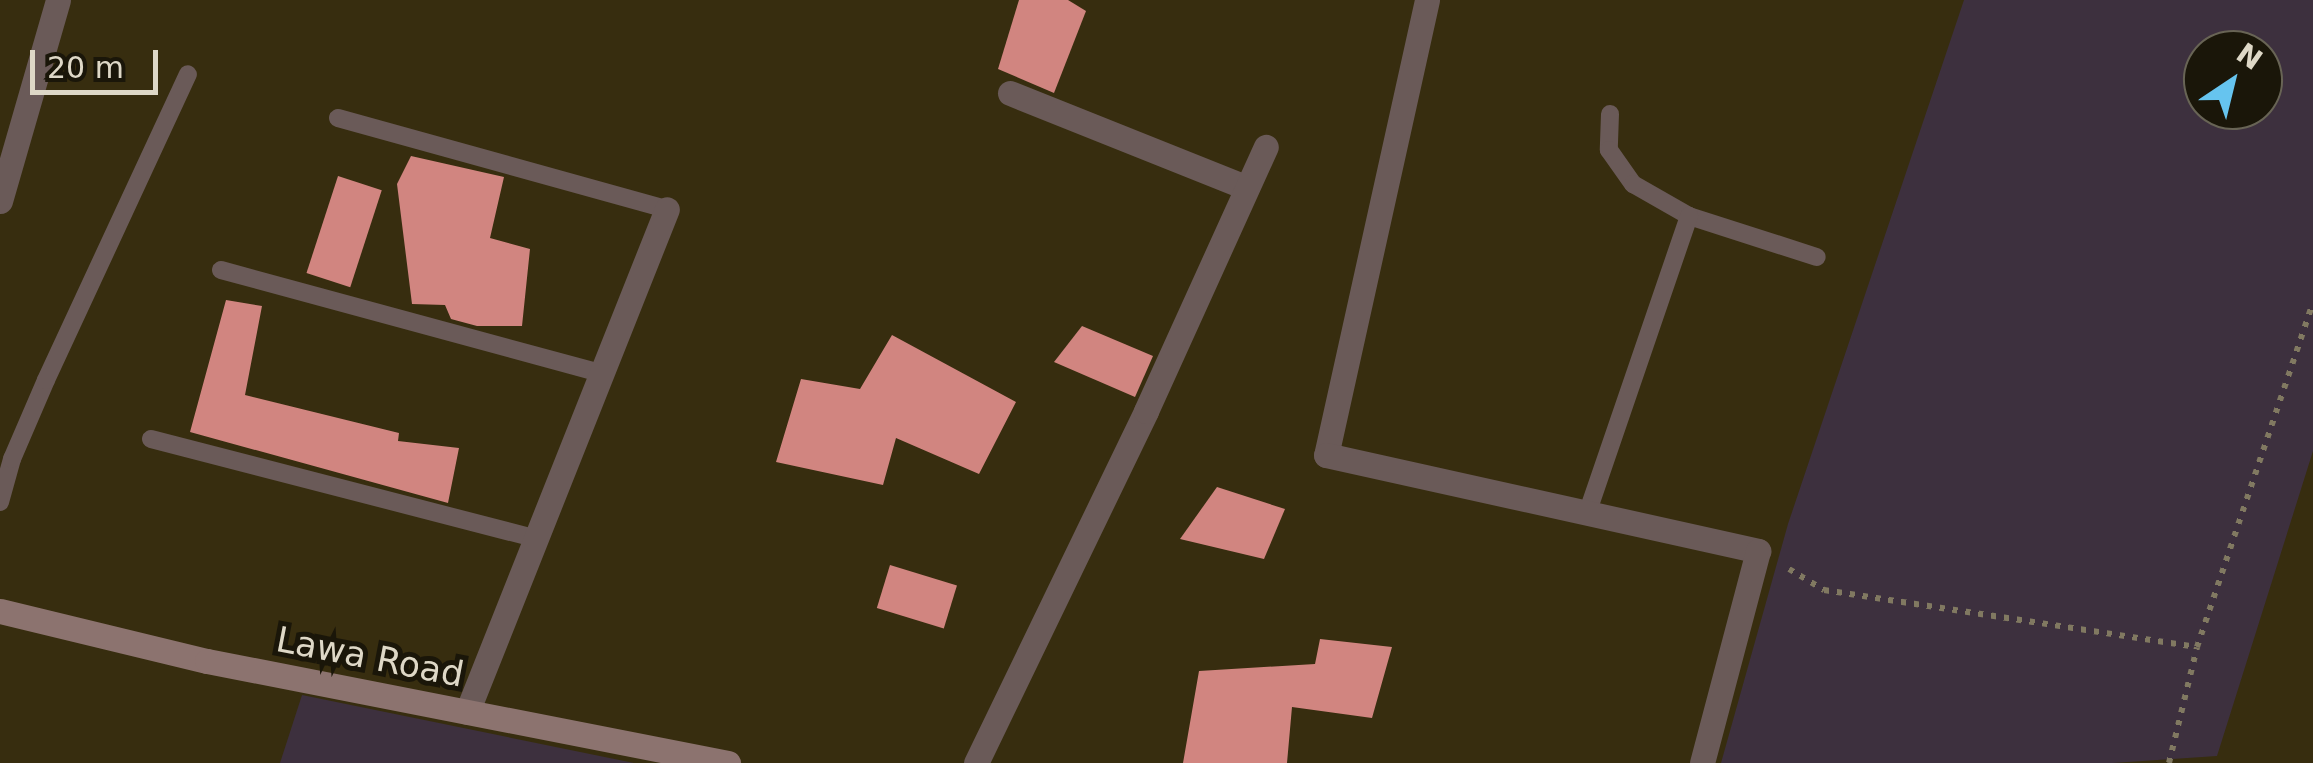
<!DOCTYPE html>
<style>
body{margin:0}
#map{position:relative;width:2313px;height:763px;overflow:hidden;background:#372d0f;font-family:"DejaVu Sans",sans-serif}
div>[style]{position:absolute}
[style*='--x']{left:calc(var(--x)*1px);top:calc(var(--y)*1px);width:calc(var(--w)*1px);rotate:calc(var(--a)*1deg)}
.industrial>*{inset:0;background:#3d303e}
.building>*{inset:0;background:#d18580;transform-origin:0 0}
.path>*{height:6px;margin-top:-3px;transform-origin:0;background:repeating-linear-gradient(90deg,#817961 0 5px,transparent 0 13px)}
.service>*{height:18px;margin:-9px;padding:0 9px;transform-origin:9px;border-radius:9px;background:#6a5a58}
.minor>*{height:25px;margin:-12.5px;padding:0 12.5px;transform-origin:12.5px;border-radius:12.5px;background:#6a5a58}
.secondary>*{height:25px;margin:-12.5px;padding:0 12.5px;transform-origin:12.5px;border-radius:12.5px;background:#8c736f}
span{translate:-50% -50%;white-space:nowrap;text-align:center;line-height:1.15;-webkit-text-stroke:10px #1a1609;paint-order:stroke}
.street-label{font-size:35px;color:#ded8c7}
.north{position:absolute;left:2183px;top:30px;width:100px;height:100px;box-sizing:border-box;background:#1a1609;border:2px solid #686455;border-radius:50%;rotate:35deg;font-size:28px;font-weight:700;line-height:40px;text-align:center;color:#ded8c7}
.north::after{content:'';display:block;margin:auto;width:35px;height:45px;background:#66c4ef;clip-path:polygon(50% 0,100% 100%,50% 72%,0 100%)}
.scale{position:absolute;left:30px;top:50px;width:128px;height:45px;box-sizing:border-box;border:5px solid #ded8c7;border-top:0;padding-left:12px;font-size:30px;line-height:35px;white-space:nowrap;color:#ded8c7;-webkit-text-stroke:8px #1a1609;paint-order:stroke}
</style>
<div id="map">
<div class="industrial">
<i style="clip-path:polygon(evenodd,1964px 0,2313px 0,2313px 451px,2217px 756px,2113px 763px,1721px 763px,1788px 524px,1964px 0,2263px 50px,2263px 110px,2203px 110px,2203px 50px,2263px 50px)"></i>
<i style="clip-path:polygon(302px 695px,634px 763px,280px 763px)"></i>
</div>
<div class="building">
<i style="clip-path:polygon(1019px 0,1068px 0,1086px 11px,1054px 93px,998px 69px)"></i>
<i style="clip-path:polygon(411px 156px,504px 177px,490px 238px,530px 249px,522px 326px,477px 326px,451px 319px,445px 305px,412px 304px,397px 184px)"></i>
<i style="left:338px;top:176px;width:46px;height:102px;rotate:18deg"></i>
<i style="clip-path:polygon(226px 300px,262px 306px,245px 395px,399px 433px,398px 441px,459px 448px,448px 503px,190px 432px)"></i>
<i style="clip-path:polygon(1082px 326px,1153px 356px,1135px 397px,1054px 362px)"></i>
<i style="clip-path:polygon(892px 335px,1016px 402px,979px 474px,896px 438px,883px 485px,776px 462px,801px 379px,860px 389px)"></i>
<i style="clip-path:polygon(1217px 487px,1285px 509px,1264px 559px,1180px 539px)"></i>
<i style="left:890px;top:565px;width:70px;height:45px;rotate:17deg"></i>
<i style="clip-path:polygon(1320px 639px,1392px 647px,1372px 718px,1292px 707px,1287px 763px,1183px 763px,1199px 671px,1315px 664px)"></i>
</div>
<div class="path">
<i style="--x:1789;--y:569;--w:41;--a:31"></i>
<i style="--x:1824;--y:590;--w:377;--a:8.7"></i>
<i style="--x:2169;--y:763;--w:119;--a:-76.4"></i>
<i style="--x:2197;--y:647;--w:363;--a:-71.4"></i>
</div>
<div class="service">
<i style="--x:1610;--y:114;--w:36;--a:92"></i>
<i style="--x:1609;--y:150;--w:42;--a:54.8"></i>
<i style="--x:1633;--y:184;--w:64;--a:29.7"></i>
<i style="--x:1689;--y:216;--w:134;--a:17.8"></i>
<i style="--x:338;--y:118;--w:341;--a:15.5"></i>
<i style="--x:221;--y:270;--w:394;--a:15.2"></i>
<i style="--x:151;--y:439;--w:400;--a:14.5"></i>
<i style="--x:0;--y:502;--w:45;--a:-74.4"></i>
<i style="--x:12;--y:459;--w:86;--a:-66.7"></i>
<i style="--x:46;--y:380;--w:337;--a:-65.1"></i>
<i style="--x:1588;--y:511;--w:312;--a:-71.1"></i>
</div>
<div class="minor">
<i style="--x:1427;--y:0;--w:466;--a:102.5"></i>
<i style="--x:1326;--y:455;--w:443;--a:12.5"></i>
<i style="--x:1758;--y:551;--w:219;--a:104.8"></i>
<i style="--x:1010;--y:93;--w:255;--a:21.8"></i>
<i style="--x:0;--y:201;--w:209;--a:-73.9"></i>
<i style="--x:467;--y:712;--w:541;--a:-68.32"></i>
<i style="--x:976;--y:763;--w:391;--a:-64.2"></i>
<i style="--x:1146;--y:411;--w:290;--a:-65.6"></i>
</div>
<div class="secondary">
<i style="--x:0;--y:611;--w:213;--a:13.6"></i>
<i style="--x:207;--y:661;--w:531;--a:11.08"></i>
</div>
<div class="street-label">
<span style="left:370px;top:657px;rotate:11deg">Lawa Road</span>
</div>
<div class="north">N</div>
<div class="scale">20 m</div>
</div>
